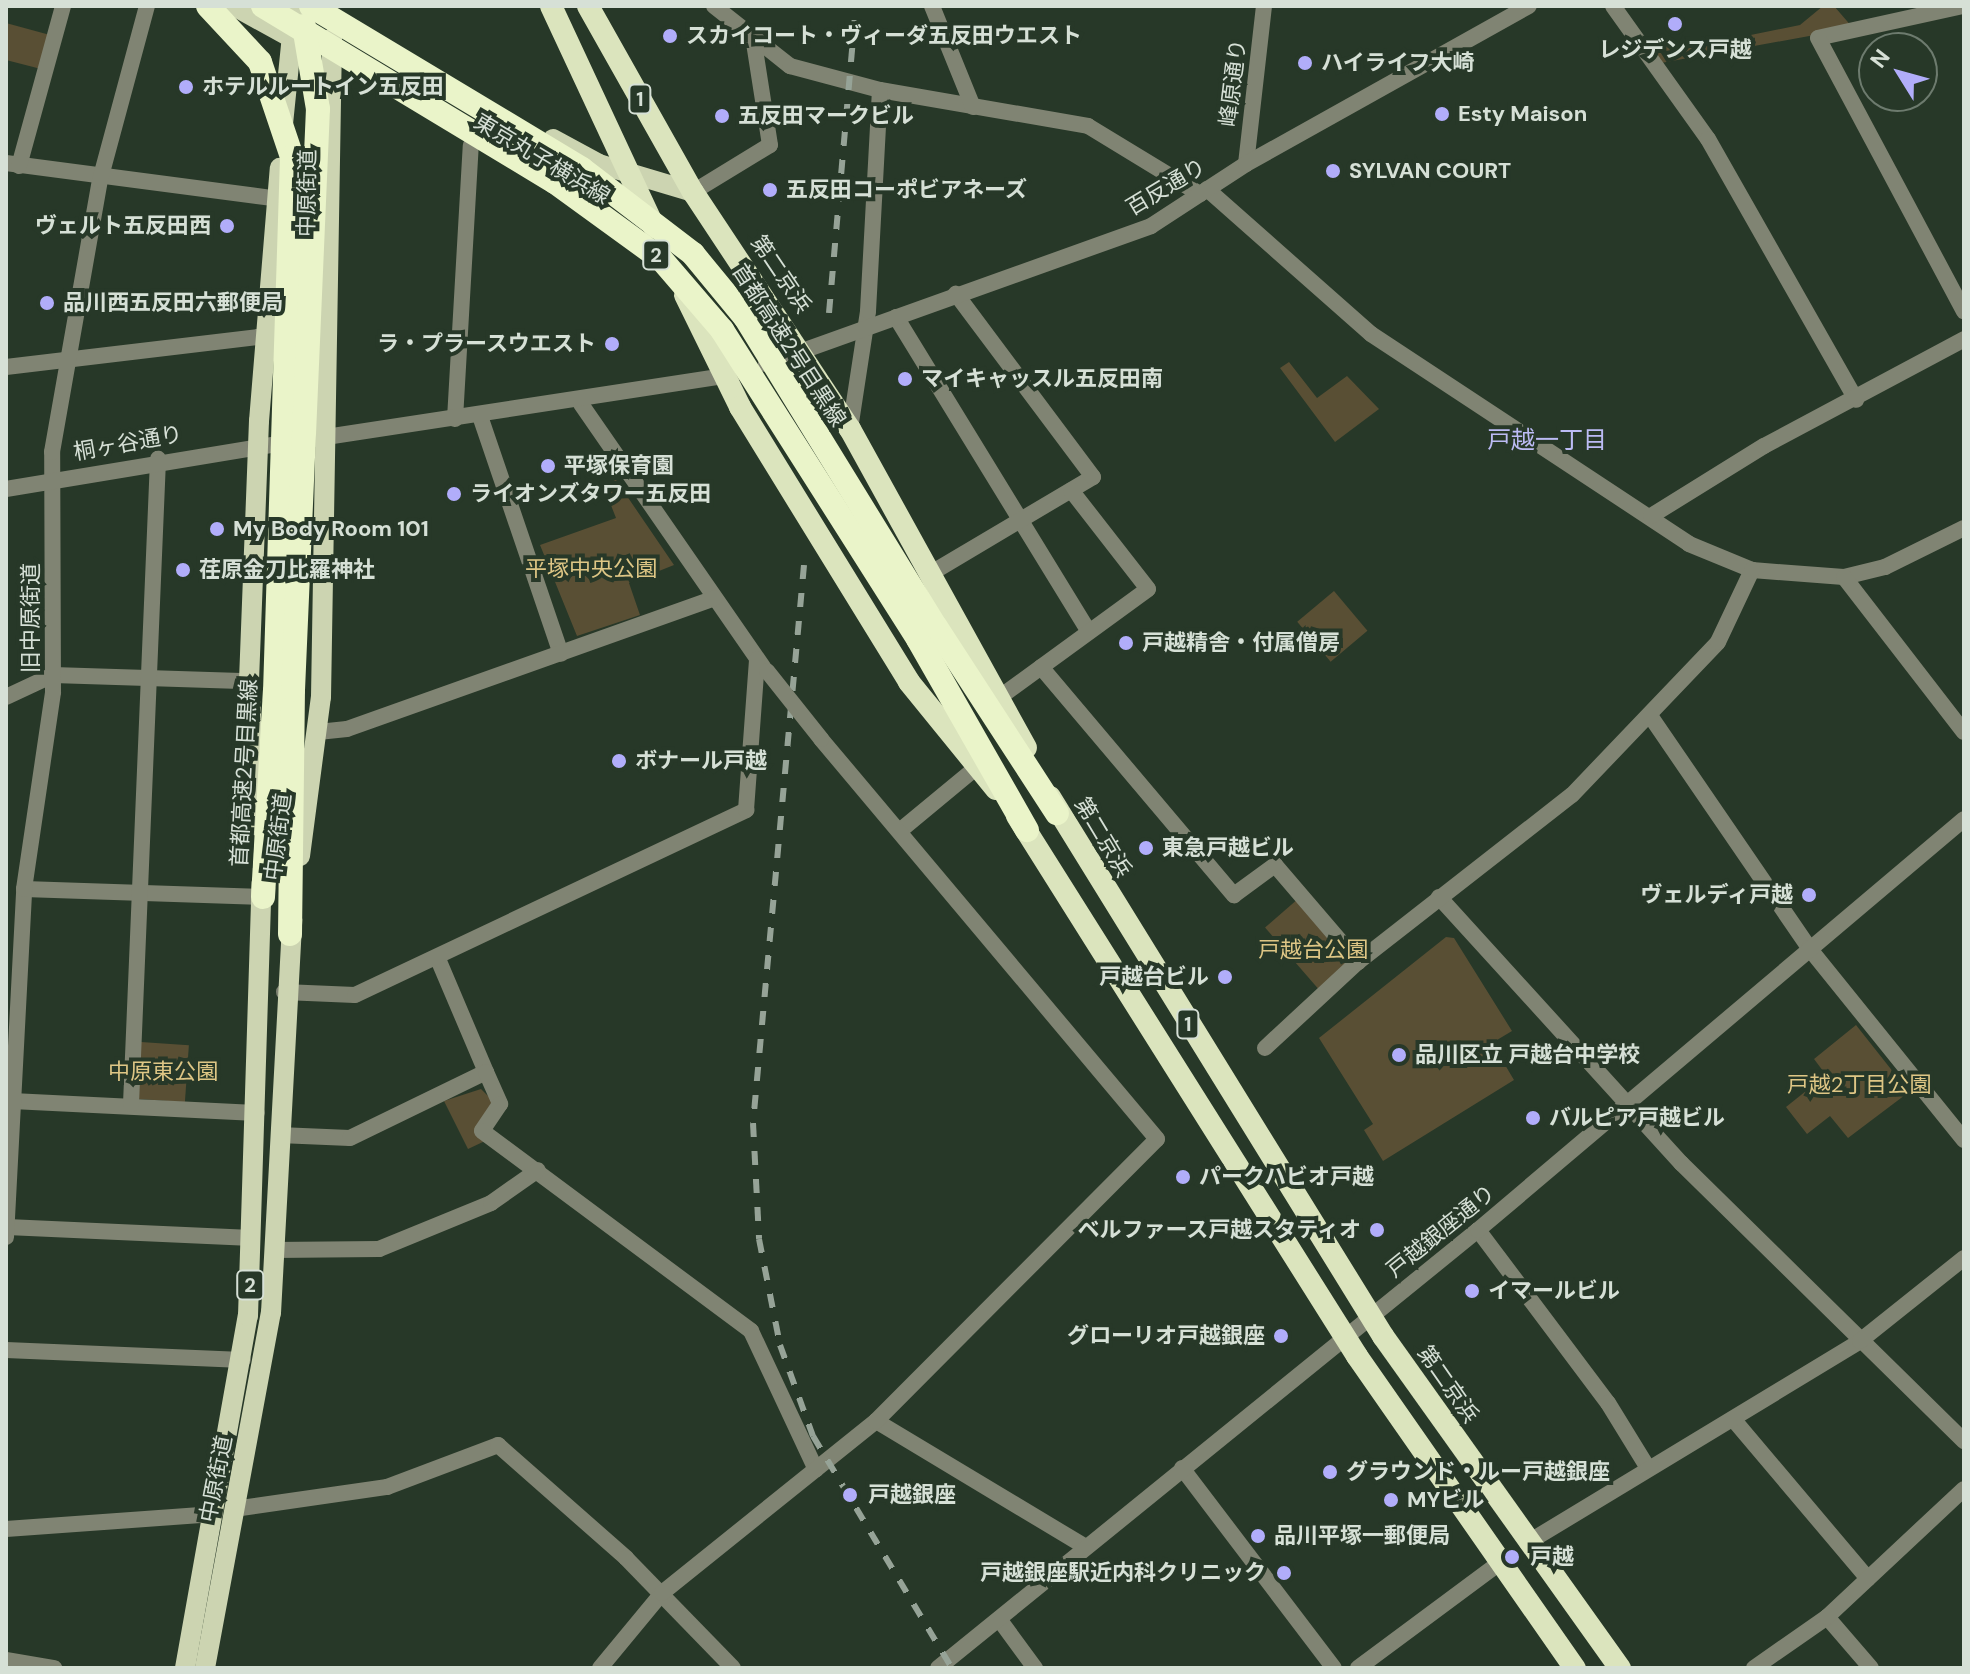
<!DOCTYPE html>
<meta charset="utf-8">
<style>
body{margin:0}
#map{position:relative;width:1970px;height:1674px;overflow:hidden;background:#273828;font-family:"DM Sans","Noto Sans JP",sans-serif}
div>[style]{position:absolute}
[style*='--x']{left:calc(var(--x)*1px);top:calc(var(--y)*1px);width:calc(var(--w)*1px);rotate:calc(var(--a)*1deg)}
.green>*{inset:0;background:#594f34;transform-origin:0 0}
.minor>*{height:16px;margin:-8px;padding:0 8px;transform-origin:8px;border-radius:8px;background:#808473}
.tertiary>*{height:16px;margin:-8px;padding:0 8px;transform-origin:8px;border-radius:8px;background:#808473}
.primary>*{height:20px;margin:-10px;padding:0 10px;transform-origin:10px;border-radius:10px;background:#ccd4b1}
.trunk>*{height:22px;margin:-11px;padding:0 11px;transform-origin:11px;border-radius:11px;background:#dbe4bd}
.motorway>*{height:24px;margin:-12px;padding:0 12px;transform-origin:12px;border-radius:12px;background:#eaf4c9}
.rail>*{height:6px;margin-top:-3px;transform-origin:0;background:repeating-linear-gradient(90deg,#96a397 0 14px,transparent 0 28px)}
.minor-bridge>*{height:16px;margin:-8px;padding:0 8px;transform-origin:8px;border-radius:8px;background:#808473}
.motorway-bridge>*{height:24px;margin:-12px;padding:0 12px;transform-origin:12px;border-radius:12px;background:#eaf4c9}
.dots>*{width:22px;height:22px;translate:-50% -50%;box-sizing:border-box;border:4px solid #273828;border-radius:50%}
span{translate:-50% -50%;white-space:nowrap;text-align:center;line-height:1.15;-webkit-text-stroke:8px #273828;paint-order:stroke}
.shield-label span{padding:2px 6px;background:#273828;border:2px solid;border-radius:6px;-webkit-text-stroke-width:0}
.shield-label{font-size:20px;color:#d6e0d6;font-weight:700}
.poi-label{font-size:22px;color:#d6e0d6;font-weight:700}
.left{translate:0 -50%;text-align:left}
.right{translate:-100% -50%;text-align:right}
.street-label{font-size:22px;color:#d6e0d6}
.park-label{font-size:22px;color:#dec685}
.neighbourhood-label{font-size:24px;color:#bcbbf4}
.frame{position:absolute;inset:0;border:8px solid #d6e0d6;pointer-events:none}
.north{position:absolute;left:1858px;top:32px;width:80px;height:80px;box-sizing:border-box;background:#273828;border:2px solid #6d7b6e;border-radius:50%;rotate:307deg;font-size:22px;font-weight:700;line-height:32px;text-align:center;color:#d6e0d6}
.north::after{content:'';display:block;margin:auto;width:28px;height:36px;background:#b1adfa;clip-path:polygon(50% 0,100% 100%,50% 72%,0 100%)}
</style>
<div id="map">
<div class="green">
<i style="clip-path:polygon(1823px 6px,1834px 6px,1853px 28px,1661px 63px,1651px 48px,1669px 36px,1682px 49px,1800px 25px)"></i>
<i style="clip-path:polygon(6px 23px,50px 35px,41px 69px,6px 60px)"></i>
<i style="clip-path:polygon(1289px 362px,1317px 398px,1347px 376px,1379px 409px,1335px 442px,1280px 368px)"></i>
<i style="clip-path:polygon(616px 480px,674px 565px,629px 583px,640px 615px,577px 636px,540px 545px,616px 518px,603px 485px)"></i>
<i style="left:1334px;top:591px;width:52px;height:48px;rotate:50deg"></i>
<i style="left:1299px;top:898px;width:84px;height:45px;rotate:49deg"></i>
<i style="clip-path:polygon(1446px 937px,1454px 938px,1512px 1031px,1492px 1043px,1514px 1080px,1383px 1161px,1364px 1130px,1373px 1124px,1319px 1038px)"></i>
<i style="clip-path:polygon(1856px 1025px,1909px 1092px,1848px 1138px,1830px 1116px,1807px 1134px,1786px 1107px,1826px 1075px,1814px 1059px)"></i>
<i style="left:141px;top:1042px;width:48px;height:57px;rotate:4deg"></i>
<i style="clip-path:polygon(481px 1089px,495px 1103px,485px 1141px,468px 1149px,444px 1101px)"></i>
</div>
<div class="minor">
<i style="--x:714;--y:6;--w:97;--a:38.3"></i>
<i style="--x:790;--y:66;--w:93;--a:14.9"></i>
<i style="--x:880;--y:90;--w:211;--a:9.8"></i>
<i style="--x:1088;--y:126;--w:131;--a:31.3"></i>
<i style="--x:932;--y:6;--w:109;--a:67.9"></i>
<i style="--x:1613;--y:6;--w:163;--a:54.5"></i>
<i style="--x:1708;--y:139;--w:300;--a:60.4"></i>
<i style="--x:1963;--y:6;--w:148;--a:167.6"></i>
<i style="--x:1818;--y:38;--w:310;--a:61.9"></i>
<i style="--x:6;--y:163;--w:275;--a:7.5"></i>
<i style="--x:1246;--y:164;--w:159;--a:-83.5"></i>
<i style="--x:19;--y:166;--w:166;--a:-74.6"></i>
<i style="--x:1207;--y:189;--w:219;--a:41.5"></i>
<i style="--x:1371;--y:334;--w:381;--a:33.4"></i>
<i style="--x:1689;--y:544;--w:68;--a:22.4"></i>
<i style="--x:1752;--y:570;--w:92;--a:4.4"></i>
<i style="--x:1844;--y:577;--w:42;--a:-13.7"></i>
<i style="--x:1885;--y:567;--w:88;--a:-26.3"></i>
<i style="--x:693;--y:192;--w:90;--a:-31.4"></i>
<i style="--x:770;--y:145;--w:103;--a:-98.9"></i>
<i style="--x:896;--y:317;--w:369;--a:58.5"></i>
<i style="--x:6;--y:367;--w:261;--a:-6.8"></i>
<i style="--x:581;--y:404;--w:320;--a:55.3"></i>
<i style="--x:480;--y:416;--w:251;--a:71.2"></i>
<i style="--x:455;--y:419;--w:274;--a:-86.7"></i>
<i style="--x:850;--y:429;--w:119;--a:-81.3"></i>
<i style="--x:868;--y:311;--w:221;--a:-86.9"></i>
<i style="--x:1651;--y:516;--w:133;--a:-31.8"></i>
<i style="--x:1764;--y:446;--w:227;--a:-28.1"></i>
<i style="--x:933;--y:572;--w:186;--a:-30.7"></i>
<i style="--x:1093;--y:477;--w:229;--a:-126.8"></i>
<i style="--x:1844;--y:577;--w:196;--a:52.3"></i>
<i style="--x:1041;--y:667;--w:299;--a:49.8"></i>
<i style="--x:1234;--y:895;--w:51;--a:-36.2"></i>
<i style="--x:1275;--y:865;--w:128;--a:49.4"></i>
<i style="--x:6;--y:697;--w:52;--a:-25.1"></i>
<i style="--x:53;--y:675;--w:196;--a:1.8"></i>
<i style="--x:1000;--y:697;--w:183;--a:-36.1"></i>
<i style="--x:1148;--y:589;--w:125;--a:-127.9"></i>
<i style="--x:1651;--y:717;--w:280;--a:55.6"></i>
<i style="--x:1809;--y:948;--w:247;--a:51.1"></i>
<i style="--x:318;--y:732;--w:29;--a:-6"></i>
<i style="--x:347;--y:729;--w:390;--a:-19.6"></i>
<i style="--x:902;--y:829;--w:97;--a:-39.6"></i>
<i style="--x:24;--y:889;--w:239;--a:1.9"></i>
<i style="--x:1439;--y:897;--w:360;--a:47.7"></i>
<i style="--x:1681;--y:1163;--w:397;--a:44.5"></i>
<i style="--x:438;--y:959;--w:123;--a:67"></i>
<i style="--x:284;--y:992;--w:71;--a:2.4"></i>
<i style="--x:355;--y:995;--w:433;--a:-25.3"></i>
<i style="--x:746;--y:810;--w:151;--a:-85.8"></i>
<i style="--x:1265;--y:1048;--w:127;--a:-42.8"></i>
<i style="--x:1358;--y:962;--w:271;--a:-38"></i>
<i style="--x:1572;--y:795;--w:211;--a:-46.3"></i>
<i style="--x:1718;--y:642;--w:80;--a:-64.7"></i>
<i style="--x:12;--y:1101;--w:245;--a:2.8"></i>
<i style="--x:131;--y:1104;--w:646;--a:-87.6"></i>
<i style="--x:279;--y:1135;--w:71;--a:2.4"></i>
<i style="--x:350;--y:1138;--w:151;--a:-25.9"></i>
<i style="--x:486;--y:1072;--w:35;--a:66"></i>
<i style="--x:500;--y:1104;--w:32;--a:124"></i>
<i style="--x:482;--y:1131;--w:335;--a:36.6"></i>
<i style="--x:751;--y:1331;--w:153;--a:64.9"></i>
<i style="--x:7;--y:1227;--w:245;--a:2.6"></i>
<i style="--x:1478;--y:1230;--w:216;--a:53.1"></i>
<i style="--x:1608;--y:1403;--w:76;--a:58.4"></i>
<i style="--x:6;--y:1237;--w:348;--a:-87"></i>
<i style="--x:24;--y:889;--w:199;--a:-81.6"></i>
<i style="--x:53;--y:692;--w:240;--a:-90.2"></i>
<i style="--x:52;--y:452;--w:276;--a:-80"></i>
<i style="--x:100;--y:180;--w:180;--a:-74.9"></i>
<i style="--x:274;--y:1250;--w:105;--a:-0.5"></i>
<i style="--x:379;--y:1249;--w:121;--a:-22.3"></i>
<i style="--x:491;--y:1203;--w:57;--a:-35.1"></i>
<i style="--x:6;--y:1350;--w:237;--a:2.4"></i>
<i style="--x:1733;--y:1419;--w:209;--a:49.8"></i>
<i style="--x:876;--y:1421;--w:245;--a:31"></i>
<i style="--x:1182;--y:1468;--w:251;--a:52.8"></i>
<i style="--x:234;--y:1509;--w:155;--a:-8.2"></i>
<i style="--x:387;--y:1487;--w:119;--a:-20.7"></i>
<i style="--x:498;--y:1445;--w:171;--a:41.4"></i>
<i style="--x:626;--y:1558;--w:153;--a:45.8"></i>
<i style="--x:6;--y:1529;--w:209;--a:-4.1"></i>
<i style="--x:1527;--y:1543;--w:389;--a:-31.2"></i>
<i style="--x:1860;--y:1341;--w:133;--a:-38.6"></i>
<i style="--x:1827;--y:1617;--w:67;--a:49.2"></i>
<i style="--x:999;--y:1619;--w:61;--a:53.7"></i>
<i style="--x:6;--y:1660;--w:49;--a:9.5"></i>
<i style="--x:600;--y:1668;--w:97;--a:-50.4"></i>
<i style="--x:662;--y:1593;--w:275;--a:-38.8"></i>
<i style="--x:876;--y:1421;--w:398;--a:-45.1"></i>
<i style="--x:1157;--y:1139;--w:522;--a:-130.03"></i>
<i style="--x:1358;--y:1668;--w:174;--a:-36.6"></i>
<i style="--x:1754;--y:1668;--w:89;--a:-34.9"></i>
<i style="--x:1827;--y:1617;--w:187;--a:-43.1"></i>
</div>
<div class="tertiary">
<i style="--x:766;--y:364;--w:409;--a:-19.7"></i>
<i style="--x:1151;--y:226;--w:113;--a:-33.1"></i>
<i style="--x:1246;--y:164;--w:324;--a:-29.2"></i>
<i style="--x:313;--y:439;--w:425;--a:-8.7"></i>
<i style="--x:6;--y:489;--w:288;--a:-9.4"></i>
<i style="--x:938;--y:1668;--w:695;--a:-39.05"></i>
<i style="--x:1478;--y:1230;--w:636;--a:-40.22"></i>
</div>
<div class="primary">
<i style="--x:234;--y:6;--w:74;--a:29"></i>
<i style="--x:283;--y:124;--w:119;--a:-84.2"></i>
<i style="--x:553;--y:139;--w:52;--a:28.5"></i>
<i style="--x:599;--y:164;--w:98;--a:16.6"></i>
<i style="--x:258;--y:826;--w:145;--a:-93.6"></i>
<i style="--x:249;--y:681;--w:260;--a:-87.8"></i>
<i style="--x:259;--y:421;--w:254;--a:-85.3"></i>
<i style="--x:300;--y:856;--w:160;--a:-82.5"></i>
<i style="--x:321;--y:697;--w:659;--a:-89.04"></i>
<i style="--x:185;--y:1668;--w:358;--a:-79.9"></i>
<i style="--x:248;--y:1316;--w:434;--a:-88.2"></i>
<i style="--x:205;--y:1668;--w:361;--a:-79.5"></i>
<i style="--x:271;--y:1313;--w:394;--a:-86.9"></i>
</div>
<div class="trunk">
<i style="--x:551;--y:6;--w:244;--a:65"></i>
<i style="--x:588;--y:6;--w:214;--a:60.6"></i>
<i style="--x:693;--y:192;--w:284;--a:56.5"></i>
<i style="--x:850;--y:429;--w:364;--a:61.1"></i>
<i style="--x:685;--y:295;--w:125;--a:63.8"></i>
<i style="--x:740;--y:407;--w:323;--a:58.4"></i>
<i style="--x:909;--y:682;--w:138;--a:50.9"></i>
<i style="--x:1050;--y:797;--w:634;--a:58.29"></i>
<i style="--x:1383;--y:1336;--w:408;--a:54.5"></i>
<i style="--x:1017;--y:816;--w:638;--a:57.8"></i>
<i style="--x:1357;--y:1356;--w:381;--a:55.1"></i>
</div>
<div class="motorway">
<i style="--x:936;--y:627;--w:222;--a:57"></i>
<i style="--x:918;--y:639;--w:220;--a:60.3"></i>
<i style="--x:263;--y:897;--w:206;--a:-86.7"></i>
<i style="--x:290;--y:934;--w:244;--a:-89.3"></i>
</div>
<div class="rail">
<i style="--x:829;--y:313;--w:308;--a:-85"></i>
<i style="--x:804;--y:565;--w:560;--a:95.22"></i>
<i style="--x:753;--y:1123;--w:116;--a:87"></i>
<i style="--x:759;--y:1239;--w:108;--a:78.8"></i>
<i style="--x:780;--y:1345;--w:97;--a:70.1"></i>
<i style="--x:813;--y:1436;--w:270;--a:59.1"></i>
</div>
<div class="minor-bridge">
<i style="--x:767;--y:671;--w:87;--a:51.5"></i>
</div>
<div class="motorway-bridge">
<i style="--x:208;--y:6;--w:76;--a:47.1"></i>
<i style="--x:260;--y:62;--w:100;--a:71.4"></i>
<i style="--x:292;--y:157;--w:534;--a:91.82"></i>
<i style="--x:263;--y:6;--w:341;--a:31.1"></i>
<i style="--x:555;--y:182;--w:131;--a:36"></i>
<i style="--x:661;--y:259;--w:94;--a:49.3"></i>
<i style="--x:722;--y:330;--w:366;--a:57.6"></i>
<i style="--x:311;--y:6;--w:316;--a:31"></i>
<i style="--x:582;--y:169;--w:140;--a:37.4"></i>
<i style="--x:693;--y:254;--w:82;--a:50.5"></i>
<i style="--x:745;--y:317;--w:364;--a:58.4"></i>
<i style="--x:293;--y:690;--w:582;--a:-87.54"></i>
<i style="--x:318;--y:109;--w:84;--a:-99.6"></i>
</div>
<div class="dots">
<i style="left:1675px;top:24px;background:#b1adfa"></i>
<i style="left:670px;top:36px;background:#b1adfa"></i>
<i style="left:1305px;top:63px;background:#b1adfa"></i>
<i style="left:186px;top:87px;background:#b1adfa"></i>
<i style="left:1442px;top:114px;background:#b1adfa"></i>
<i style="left:722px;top:116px;background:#b1adfa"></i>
<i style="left:1333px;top:171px;background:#b1adfa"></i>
<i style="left:770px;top:190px;background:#b1adfa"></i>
<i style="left:227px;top:226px;background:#b1adfa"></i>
<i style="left:47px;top:303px;background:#b1adfa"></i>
<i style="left:612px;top:344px;background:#b1adfa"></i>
<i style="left:905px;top:379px;background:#b1adfa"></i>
<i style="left:548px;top:466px;background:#b1adfa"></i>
<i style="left:454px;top:494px;background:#b1adfa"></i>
<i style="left:217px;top:529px;background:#b1adfa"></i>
<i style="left:183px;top:570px;background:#b1adfa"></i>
<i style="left:1126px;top:643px;background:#b1adfa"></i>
<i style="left:619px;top:761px;background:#b1adfa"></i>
<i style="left:1146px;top:848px;background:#b1adfa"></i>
<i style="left:1809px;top:895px;background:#b1adfa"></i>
<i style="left:1225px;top:977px;background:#b1adfa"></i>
<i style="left:1399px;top:1055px;background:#b1adfa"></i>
<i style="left:1533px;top:1118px;background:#b1adfa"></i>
<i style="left:1183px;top:1177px;background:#b1adfa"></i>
<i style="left:1377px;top:1230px;background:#b1adfa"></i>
<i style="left:1472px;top:1291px;background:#b1adfa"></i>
<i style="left:1281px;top:1336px;background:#b1adfa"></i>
<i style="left:1330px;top:1472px;background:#b1adfa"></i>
<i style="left:850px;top:1495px;background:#b1adfa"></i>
<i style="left:1391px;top:1500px;background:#b1adfa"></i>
<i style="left:1258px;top:1536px;background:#b1adfa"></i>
<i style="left:1512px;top:1557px;background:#b1adfa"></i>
<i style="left:1284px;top:1573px;background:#b1adfa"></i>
</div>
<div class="shield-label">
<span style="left:640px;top:99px">1</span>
<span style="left:656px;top:255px">2</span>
<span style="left:1188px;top:1024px">1</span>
<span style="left:250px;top:1285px">2</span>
</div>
<div class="poi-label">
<span class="left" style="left:686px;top:36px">スカイコート・ヴィーダ五反田ウエスト</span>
<span style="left:1675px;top:50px">レジデンス戸越</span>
<span class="left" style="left:1321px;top:63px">ハイライフ大崎</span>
<span class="left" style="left:202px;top:87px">ホテルルートイン五反田</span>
<span class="left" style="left:1458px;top:114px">Esty Maison</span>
<span class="left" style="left:738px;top:116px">五反田マークビル</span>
<span class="left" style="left:1349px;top:171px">SYLVAN COURT</span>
<span class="left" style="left:786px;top:190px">五反田コーポビアネーズ</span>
<span class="right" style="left:211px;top:226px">ヴェルト五反田西</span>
<span class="left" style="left:63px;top:303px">品川西五反田六郵便局</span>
<span class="right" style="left:596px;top:344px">ラ・プラースウエスト</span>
<span class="left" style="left:921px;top:379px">マイキャッスル五反田南</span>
<span class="left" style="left:564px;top:466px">平塚保育園</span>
<span class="left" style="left:470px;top:494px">ライオンズタワー五反田</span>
<span class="left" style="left:233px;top:529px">My Body Room 101</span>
<span class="left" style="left:199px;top:570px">荏原金刀比羅神社</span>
<span class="left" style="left:1142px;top:643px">戸越精舎・付属僧房</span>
<span class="left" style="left:635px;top:761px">ボナール戸越</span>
<span class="left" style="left:1162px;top:848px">東急戸越ビル</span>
<span class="right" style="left:1793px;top:895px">ヴェルディ戸越</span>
<span class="right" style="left:1209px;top:977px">戸越台ビル</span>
<span class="left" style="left:1415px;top:1055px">品川区立 戸越台中学校</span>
<span class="left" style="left:1549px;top:1118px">バルピア戸越ビル</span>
<span class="left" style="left:1199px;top:1177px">パークハビオ戸越</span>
<span class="right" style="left:1361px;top:1230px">ベルファース戸越スタティオ</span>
<span class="left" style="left:1488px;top:1291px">イマールビル</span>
<span class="right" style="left:1265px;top:1336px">グローリオ戸越銀座</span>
<span class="left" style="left:1346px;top:1472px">グラウンド・ルー戸越銀座</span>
<span class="left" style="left:868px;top:1495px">戸越銀座</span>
<span class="left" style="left:1407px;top:1500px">MYビル</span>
<span class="left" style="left:1274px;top:1536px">品川平塚一郵便局</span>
<span class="left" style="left:1530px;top:1557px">戸越</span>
<span class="right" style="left:1266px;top:1573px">戸越銀座駅近内科クリニック</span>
</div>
<div class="street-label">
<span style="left:1233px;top:83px;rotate:-83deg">峰原通り</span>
<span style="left:542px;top:159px;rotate:31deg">東京丸子横浜線</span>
<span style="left:1166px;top:187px;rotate:-31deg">百反通り</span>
<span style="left:307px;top:193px;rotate:-89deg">中原街道</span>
<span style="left:781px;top:274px;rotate:56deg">第二京浜</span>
<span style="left:789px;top:345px;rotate:57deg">首都高速2号目黒線</span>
<span style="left:128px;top:443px;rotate:-10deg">桐ヶ谷通り</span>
<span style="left:31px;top:618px;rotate:-90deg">旧中原街道</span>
<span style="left:244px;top:773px;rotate:-87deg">首都高速2号目黒線</span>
<span style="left:278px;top:837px;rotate:-83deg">中原街道</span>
<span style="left:1103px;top:837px;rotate:59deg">第二京浜</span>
<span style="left:1441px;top:1231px;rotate:-39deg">戸越銀座通り</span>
<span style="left:1448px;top:1384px;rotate:55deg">第二京浜</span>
<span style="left:216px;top:1479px;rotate:-79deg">中原街道</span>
</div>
<div class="park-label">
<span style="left:591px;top:569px">平塚中央公園</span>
<span style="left:1313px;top:950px">戸越台公園</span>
<span style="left:163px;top:1072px">中原東公園</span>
<span style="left:1859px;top:1085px">戸越2丁目公園</span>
</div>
<div class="neighbourhood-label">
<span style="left:1547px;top:440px">戸越一丁目</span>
</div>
<div class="frame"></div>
<div class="north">N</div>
</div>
